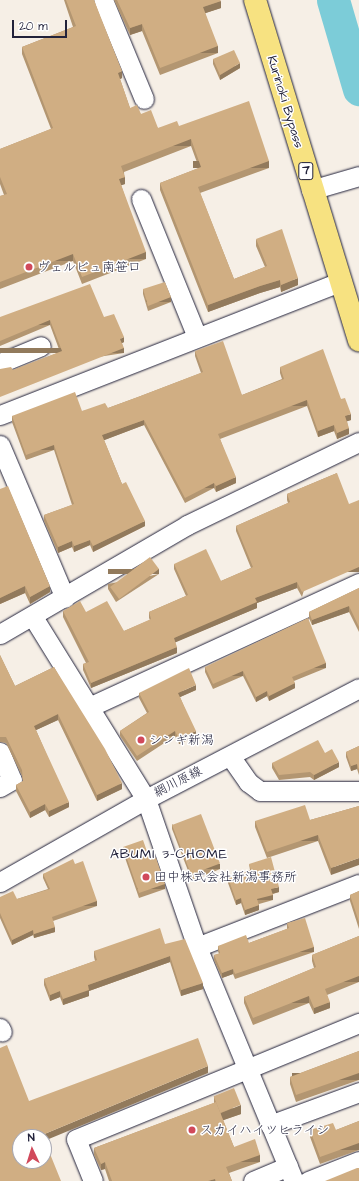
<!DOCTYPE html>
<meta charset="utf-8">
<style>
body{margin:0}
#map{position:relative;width:359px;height:1181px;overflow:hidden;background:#f6efe6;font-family:"Architects Daughter","Klee One",sans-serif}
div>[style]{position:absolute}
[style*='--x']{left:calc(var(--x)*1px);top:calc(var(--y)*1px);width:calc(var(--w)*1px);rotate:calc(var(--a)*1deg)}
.river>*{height:33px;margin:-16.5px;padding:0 16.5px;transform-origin:16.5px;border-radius:16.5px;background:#7cccd8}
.roads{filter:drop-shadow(0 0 1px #22223b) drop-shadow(0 0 1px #22223b)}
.minor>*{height:19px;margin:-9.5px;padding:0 9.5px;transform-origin:9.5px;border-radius:9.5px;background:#fff}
.highway>*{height:22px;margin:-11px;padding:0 11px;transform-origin:11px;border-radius:11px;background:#f7e281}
.wall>*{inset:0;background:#b39671}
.shaded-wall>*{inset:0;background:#927a5c;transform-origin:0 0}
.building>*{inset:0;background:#d0ae83;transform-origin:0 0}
.dots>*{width:11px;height:11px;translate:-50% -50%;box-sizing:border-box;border:2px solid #fff;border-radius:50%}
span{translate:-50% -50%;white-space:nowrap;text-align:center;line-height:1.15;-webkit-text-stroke:3px #fff;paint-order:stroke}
.shield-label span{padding:1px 3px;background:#fff;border:1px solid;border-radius:3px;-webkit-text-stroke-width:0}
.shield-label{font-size:12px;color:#22223b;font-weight:700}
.street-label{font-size:13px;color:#22223b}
.poi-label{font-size:13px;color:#22223b}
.left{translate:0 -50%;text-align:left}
.neighbourhood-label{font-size:14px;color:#22223b;letter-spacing:1px}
.north{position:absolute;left:12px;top:1129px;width:40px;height:40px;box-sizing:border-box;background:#fff;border:1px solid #a7a7b1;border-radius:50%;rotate:356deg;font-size:11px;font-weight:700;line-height:16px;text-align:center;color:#22223b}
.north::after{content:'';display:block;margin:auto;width:14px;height:18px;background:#d1495b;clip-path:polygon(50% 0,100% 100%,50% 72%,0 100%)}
.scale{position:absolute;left:12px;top:20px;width:55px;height:18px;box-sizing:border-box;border:2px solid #22223b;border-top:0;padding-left:5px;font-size:12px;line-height:14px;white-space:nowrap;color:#22223b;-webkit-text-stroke:3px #fff;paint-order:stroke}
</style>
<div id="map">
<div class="river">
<i style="--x:333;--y:0;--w:93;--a:73.7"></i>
</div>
<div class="roads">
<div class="minor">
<i style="--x:103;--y:0;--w:107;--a:67.5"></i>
<i style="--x:311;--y:190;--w:50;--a:-16.3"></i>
<i style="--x:141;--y:199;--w:149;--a:67.9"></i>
<i style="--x:0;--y:363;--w:44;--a:-22.5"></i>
<i style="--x:0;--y:415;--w:365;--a:-21.4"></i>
<i style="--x:0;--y:445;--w:166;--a:67"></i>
<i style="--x:33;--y:617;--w:214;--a:58.2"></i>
<i style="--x:146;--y:799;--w:157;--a:71"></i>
<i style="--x:197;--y:947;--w:253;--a:67.5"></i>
<i style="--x:0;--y:634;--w:216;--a:-30.2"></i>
<i style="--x:187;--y:525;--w:191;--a:-25.8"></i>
<i style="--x:87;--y:708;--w:299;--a:-24.7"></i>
<i style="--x:0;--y:752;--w:30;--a:67"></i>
<i style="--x:12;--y:780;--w:14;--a:150"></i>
<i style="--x:230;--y:756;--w:32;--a:55"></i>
<i style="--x:248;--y:782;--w:15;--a:37"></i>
<i style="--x:260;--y:791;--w:99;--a:0"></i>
<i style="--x:0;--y:882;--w:168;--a:-29.6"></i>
<i style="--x:146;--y:799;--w:240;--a:-27.5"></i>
<i style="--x:197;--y:947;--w:174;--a:-21.3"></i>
<i style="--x:0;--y:1028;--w:4;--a:63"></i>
<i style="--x:270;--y:1125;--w:95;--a:-20.3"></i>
<i style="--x:93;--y:1181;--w:45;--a:-112"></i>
<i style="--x:76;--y:1139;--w:306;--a:-22.3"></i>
<i style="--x:253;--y:1181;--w:38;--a:-23"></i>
<i style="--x:308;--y:1181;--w:55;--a:-21.4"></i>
</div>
<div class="highway">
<i style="--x:255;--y:0;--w:356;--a:73"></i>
</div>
</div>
<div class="wall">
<i style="clip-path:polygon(64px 0,94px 0,122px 78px,120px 79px,130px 108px,141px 114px,158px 128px,179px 126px,269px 168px,200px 193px,234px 279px,265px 267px,256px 246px,256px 239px,298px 285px,281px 292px,280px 287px,260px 293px,208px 312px,160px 190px,160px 183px,199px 168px,191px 146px,124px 172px,125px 184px,121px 185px,146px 259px,82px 284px,73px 261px,0 289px,0 196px,4px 195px,0 184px,0 149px,51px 129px,22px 54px,22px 47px,73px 27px)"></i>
<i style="clip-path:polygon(114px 0,220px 0,221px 8px,205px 13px,218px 53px,160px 75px,142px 31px,130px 35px)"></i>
<i style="clip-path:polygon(213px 59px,240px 68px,220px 80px,213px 64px)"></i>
<i style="clip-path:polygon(143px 289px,171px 302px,148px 311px,143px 294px)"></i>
<i style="clip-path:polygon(0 317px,104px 317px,124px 342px,122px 343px,124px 353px,13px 370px,60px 352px,50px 325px,0 346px)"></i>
<i style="clip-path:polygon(195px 351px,242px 395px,282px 379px,280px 373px,280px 367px,341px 399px,351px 420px,347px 421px,349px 434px,337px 439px,334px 431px,318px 437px,307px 406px,220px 439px,236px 483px,216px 492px,214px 488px,185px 503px,144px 425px,104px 440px,122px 484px,145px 526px,93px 552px,90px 545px,74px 552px,72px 547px,58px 553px,44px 521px,44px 515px,72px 505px,54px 450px,26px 460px,12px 422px,12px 416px,82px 411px,108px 408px,138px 397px,201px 373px,195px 356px)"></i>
<i style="clip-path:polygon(337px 473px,302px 597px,297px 588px,257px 603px,257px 608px,175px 642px,177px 653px,91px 688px,83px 670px,83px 664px,86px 663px,63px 617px,63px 611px,86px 612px,124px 631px,150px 620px,149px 618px,149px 612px,186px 596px,174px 569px,174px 564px,221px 581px,251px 568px,236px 531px,236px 526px,288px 503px,287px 500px,287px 494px)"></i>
<i style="clip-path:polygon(0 489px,50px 592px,30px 604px,25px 593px,0 604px)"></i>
<i style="clip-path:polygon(159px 574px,116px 602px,108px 589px,108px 584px)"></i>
<i style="clip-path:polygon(359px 588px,359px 632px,349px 612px,312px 625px,309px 618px,309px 612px)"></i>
<i style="clip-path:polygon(0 655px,15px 686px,54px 667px,122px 789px,97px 801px,58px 720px,36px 730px,69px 807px,49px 817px,45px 810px,30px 818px,16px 791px,16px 785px,23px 781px,22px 776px,6px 743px,0 742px)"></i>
<i style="clip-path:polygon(205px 667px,326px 668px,294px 681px,295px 688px,269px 701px,267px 696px,256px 702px,243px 676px,213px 689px,205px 672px)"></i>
<i style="clip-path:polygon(196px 690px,180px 697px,196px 736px,179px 744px,175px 736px,137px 761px,120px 736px,120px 731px,147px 713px,139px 698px,139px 693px)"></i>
<i style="clip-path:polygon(359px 746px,359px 775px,357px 769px,351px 771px,346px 757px,346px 752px)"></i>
<i style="clip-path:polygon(325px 753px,339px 767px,314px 780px,310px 777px,279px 780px,272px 768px,272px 763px)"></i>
<i style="clip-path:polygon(359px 806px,331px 875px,318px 841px,267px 858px,255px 827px,255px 821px,310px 820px)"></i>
<i style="clip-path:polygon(172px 824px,220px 869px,192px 881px,172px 829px)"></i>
<i style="clip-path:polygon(123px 847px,150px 860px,165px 889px,139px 898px,123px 852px)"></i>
<i style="clip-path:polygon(75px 864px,97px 906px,53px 921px,55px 932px,34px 938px,33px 935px,12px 945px,0 918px,0 897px,17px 899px,48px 889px,43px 878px,43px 874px)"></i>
<i style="clip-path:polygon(249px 864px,279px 892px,273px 894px,273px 900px,259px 904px,259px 910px,245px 915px,241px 903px,236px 905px,228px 883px,228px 878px,250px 870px)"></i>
<i style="clip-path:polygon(359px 891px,359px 929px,350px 901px,350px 895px)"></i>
<i style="clip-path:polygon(287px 923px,314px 952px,235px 979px,233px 974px,222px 978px,214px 960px,214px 955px,219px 954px,218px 951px,218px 946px,249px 943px,287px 929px)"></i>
<i style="clip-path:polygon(359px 936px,359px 982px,327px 995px,330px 1008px,314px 1014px,309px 1003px,253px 1025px,244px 1003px,244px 997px,314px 968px,312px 961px,312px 955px)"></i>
<i style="clip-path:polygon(165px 944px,203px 989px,181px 996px,170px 962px,89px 991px,89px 996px,63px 1005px,60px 997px,50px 1001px,44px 985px,44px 979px,95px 961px,94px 957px,94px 951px)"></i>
<i style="clip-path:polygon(359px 1051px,359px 1080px,296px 1102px,290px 1084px,290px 1077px)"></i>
<i style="clip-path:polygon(214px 1096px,241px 1114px,223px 1120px,234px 1147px,260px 1162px,229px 1173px,232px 1181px,109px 1181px,105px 1169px,101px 1170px,94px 1155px,94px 1148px,214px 1103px)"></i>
<i style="clip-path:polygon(359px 1121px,359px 1150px,320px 1164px,310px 1137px,310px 1130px,336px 1130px)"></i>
</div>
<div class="shaded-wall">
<i style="clip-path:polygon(221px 1px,221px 8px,203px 14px,203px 7px)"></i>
<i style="clip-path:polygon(142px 24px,142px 31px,130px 35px,130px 28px)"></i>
<i style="left:218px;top:46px;width:7px;height:62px;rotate:90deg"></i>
<i style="clip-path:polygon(240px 63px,240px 68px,220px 80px,220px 75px)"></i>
<i style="clip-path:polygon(122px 71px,122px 78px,118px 80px,118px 73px)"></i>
<i style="left:191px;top:139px;width:7px;height:75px;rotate:90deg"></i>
<i style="left:269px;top:161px;width:7px;height:76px;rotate:90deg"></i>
<i style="clip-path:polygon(125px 177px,125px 184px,119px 186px,119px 179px)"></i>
<i style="left:146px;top:252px;width:7px;height:69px;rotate:90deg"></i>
<i style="left:73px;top:254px;width:7px;height:78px;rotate:90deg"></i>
<i style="clip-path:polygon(298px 278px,298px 285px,281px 292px,281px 285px)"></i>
<i style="clip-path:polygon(280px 280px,280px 287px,260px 293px,208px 312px,208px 305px,260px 286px)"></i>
<i style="left:171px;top:297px;width:5px;height:25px;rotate:90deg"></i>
<i style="left:50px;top:320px;width:5px;height:54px;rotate:90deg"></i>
<i style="clip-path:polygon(124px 337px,124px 342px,120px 344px,120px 339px)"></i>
<i style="left:124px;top:348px;width:5px;height:133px;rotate:90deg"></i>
<i style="left:307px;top:400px;width:6px;height:95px;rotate:90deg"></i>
<i style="clip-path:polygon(351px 414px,351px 420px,345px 422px,345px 416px)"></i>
<i style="clip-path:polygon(144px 420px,144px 425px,102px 441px,102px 435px)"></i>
<i style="clip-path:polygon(334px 425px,334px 431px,318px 437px,318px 431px)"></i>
<i style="clip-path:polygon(349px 428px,349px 434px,337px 439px,337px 433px)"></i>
<i style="left:54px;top:445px;width:5px;height:30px;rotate:90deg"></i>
<i style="clip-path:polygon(236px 477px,236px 483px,216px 492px,216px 486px)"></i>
<i style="left:214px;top:483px;width:5px;height:33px;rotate:90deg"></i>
<i style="clip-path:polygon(145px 521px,145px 526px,93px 552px,93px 546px)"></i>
<i style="clip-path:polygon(90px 540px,90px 545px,74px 552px,74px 546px)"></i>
<i style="clip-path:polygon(72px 541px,72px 547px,58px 553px,58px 547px)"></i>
<i style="left:359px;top:567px;width:5px;height:62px;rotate:90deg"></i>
<i style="left:159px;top:569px;width:5px;height:51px;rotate:90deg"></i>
<i style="clip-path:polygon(297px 582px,297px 588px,257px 603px,257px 608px,174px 643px,174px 638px,255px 598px)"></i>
<i style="clip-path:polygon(25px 586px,25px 593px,0 604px,0 598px)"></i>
<i style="clip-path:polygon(50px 586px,50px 592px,30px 604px,30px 597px)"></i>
<i style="clip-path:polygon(349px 606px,349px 612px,312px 625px,312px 620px)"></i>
<i style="clip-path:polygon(177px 647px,177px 653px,91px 688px,91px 683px)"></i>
<i style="left:326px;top:663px;width:5px;height:37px;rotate:90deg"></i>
<i style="left:243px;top:671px;width:5px;height:33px;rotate:90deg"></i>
<i style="clip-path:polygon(295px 683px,295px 688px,269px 701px,269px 696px)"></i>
<i style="clip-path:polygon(196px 685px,196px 690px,178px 698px,178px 693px)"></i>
<i style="clip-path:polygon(267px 691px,267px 696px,256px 702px,256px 697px)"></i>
<i style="clip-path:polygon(58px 714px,58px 720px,34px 731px,34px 726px)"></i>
<i style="left:175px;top:731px;width:5px;height:45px;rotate:90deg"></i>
<i style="clip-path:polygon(196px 731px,196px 736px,179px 744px,179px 739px)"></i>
<i style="clip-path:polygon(339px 762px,339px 767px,314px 780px,314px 775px)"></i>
<i style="clip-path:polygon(357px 764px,357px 769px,351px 771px,351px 766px)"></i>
<i style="clip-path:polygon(122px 783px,122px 789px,97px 801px,97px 795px)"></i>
<i style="clip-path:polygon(69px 802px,69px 807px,49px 817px,49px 811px)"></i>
<i style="clip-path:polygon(45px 804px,45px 810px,30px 818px,30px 812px)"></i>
<i style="left:318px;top:835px;width:6px;height:54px;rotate:90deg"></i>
<i style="clip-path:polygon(359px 858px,359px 865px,331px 875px,331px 868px)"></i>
<i style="left:220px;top:864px;width:5px;height:30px;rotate:90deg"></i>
<i style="left:165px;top:884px;width:5px;height:28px;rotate:90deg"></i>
<i style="clip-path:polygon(279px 887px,279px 892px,271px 894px,271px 889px)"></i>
<i style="left:273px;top:895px;width:5px;height:16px;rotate:90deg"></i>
<i style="clip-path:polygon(241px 898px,241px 903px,236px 905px,236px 900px)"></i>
<i style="left:97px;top:901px;width:5px;height:48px;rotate:90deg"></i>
<i style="clip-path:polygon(259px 905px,259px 910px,245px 915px,245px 910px)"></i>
<i style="clip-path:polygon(55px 927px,55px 932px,34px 938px,34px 934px)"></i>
<i style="clip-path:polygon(33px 930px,33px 935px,12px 945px,12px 940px)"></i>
<i style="left:314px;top:947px;width:5px;height:83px;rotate:90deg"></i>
<i style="clip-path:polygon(170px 956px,170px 962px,89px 991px,89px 996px,63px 1005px,63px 999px,88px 985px)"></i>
<i style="clip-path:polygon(233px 969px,233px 974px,222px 978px,222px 973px)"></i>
<i style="left:359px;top:976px;width:6px;height:36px;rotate:90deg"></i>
<i style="clip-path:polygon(203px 983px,203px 989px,181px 996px,181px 990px)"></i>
<i style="clip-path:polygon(60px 991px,60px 997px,50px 1001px,50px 995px)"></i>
<i style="left:309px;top:996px;width:7px;height:60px;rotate:90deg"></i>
<i style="clip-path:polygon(330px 1002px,330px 1008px,314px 1014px,314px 1008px)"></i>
<i style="clip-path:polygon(208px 1066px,208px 1073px,44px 1141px,44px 1137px,42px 1137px,42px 1135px)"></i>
<i style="left:359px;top:1073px;width:7px;height:67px;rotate:90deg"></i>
<i style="clip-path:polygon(241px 1105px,241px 1114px,221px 1121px,221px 1113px)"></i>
<i style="left:359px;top:1143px;width:7px;height:41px;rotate:90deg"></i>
<i style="left:260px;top:1155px;width:7px;height:36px;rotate:90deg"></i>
<i style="clip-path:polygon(105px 1162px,105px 1169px,101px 1170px,101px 1164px)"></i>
<i style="clip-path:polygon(215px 1179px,215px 1181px,208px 1181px)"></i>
</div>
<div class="building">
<i style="clip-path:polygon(66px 0,94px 0,122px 71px,118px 73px,130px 108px,137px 105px,141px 114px,151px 110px,158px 128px,177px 121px,179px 126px,249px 101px,269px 161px,198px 187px,234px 279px,267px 266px,256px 239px,282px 229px,298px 278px,281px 285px,280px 280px,260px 286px,208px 305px,160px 183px,201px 167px,191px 139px,121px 166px,125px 177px,119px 179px,146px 252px,82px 277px,73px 254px,0 282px,0 196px,7px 194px,0 177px,0 149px,53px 128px,22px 47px,76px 26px)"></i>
<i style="clip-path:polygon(117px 0,220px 0,221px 1px,203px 7px,218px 46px,160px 68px,142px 24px,130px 28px)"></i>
<i style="clip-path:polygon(234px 50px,240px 63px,220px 75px,213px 59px)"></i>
<i style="clip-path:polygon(165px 282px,171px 297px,148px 306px,143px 289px)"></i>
<i style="clip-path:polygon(90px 284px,104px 317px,114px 314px,124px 337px,120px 339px,124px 348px,0 397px,0 369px,11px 367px,13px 370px,62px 351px,50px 320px,0 341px,0 317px)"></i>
<i style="clip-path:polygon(223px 341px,242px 395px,284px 379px,280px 367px,323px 349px,341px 399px,345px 398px,351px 414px,345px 416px,349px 428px,337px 433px,334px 425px,318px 431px,307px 400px,218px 434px,236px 477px,216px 486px,214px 483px,185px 498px,144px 420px,102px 435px,122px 484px,126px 482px,145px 521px,93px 546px,90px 540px,74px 546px,72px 541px,58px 547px,44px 515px,74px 504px,54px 445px,26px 455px,12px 416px,75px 392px,82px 411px,105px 403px,108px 408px,138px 397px,203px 372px,195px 351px)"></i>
<i style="clip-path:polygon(337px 473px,349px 504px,359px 500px,359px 567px,302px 592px,297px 582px,255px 598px,257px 602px,174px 638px,177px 647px,91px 683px,83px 664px,89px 662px,63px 611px,80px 601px,86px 612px,107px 601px,124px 631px,151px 619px,149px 612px,188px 595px,174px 564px,206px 549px,221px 581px,253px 567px,236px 526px,290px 502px,287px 494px)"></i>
<i style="clip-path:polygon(8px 486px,50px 586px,30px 597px,25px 586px,0 598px,0 489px)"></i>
<i style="left:150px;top:557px;width:15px;height:50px;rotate:53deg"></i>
<i style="clip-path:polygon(359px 588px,359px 627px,349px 606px,312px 620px,309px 612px)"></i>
<i style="clip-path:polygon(308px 618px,326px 663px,292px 677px,295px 683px,269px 696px,267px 691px,256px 697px,243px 671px,213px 684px,205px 667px)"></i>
<i style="clip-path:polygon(0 655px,15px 686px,54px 667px,105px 749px,122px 783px,97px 795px,58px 714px,34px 726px,69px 802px,49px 811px,45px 804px,30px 812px,16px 785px,23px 781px,22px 770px,6px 737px,0 737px)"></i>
<i style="clip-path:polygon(189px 668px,196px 685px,178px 693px,196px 731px,179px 739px,175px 731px,137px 756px,120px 731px,149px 712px,139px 693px)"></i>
<i style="clip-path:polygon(318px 740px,325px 753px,332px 749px,339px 762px,314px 775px,310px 772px,279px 775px,272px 763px)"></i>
<i style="clip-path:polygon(359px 746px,359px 770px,357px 764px,351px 766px,346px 752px)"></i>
<i style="clip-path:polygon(305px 805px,310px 820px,359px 806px,359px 858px,331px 868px,318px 835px,267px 852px,255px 821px)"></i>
<i style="left:201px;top:814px;width:53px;height:31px;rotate:69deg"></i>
<i style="clip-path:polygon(143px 840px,150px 860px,156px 858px,165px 884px,139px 893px,123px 847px)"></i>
<i style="clip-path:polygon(271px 857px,279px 887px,271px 889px,273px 895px,257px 899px,259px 905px,245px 910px,241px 898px,236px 900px,228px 878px,251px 870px,249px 864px)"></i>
<i style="clip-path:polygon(73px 859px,75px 864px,83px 861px,97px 901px,52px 917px,55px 927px,34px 934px,33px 930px,12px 940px,0 913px,0 897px,13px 891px,17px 899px,50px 889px,43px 874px)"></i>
<i style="clip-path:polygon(359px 891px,359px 922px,350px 895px)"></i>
<i style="clip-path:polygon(305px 918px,314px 947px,235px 974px,233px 969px,222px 973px,214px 955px,220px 953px,218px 946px,246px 935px,249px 943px,289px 928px,287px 923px)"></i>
<i style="clip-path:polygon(160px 928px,165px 944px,185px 939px,203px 983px,181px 990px,170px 956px,88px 985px,89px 990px,63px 999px,60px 991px,50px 995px,44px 979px,97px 960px,94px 951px)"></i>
<i style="clip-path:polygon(359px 936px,359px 976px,325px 989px,330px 1002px,314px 1008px,309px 996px,253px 1018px,244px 997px,316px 967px,312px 955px)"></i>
<i style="clip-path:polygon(198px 1038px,208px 1066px,42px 1135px,43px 1137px,20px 1137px,20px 1161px,44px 1161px,44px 1139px,61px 1181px,0 1181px,0 1048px,7px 1045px,29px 1101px)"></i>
<i style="clip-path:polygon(359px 1051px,359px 1073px,296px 1095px,290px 1077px)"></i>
<i style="left:234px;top:1088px;width:18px;height:22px;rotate:68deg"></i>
<i style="clip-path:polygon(216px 1102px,234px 1147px,255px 1139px,260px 1155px,226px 1167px,232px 1181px,216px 1181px,215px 1179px,208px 1181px,112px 1181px,105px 1162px,101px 1164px,94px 1148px)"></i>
<i style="clip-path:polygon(359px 1121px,359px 1143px,320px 1157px,310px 1130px,333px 1123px,336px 1130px)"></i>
<i style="clip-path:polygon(357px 1168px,359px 1168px,359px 1181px,325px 1181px)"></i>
</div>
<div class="dots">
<i style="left:29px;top:267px;background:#d1495b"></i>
<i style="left:141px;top:740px;background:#d1495b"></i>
<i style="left:146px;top:877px;background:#d1495b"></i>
<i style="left:192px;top:1130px;background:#d1495b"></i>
</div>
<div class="shield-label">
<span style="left:306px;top:171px">7</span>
</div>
<div class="street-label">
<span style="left:285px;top:102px;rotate:73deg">Kurinoki Bypass</span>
<span style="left:178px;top:782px;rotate:-27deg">網川原線</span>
</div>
<div class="poi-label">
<span class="left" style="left:37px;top:267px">ヴェルビュ南笹口</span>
<span class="left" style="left:149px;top:740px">シンギ新潟</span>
<span class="left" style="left:154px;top:877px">田中株式会社新潟事務所</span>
<span class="left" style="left:200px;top:1130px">スカイハイツヒライシ</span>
</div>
<div class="neighbourhood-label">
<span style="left:169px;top:854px">ABUMI 3-CHOME</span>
</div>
<div class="north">N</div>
<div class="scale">20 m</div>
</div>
